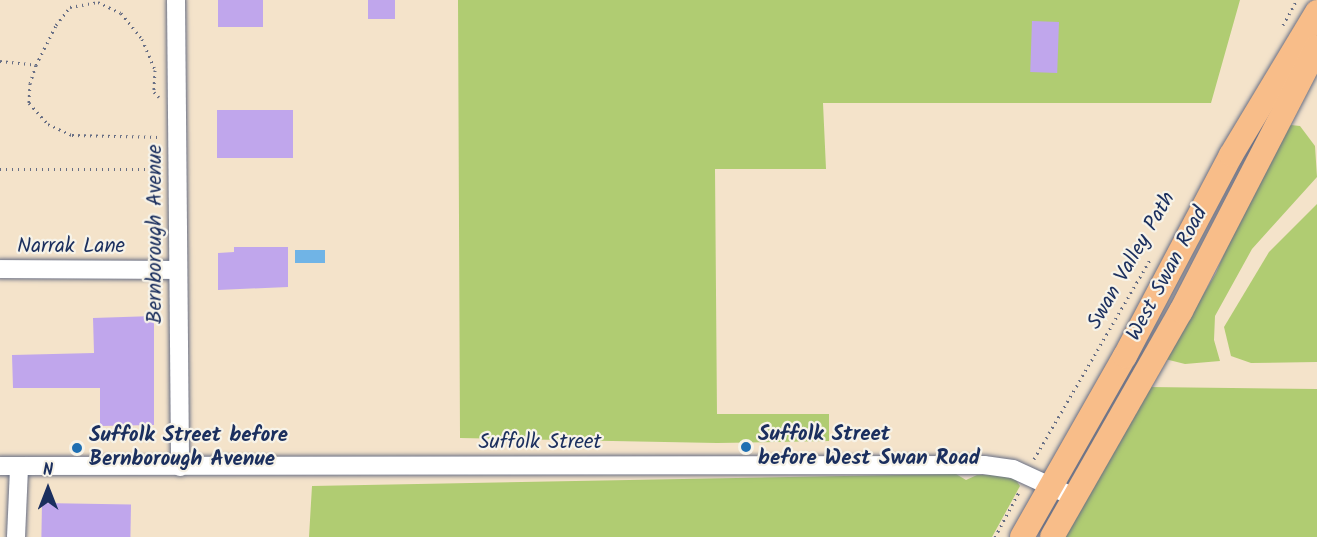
<!DOCTYPE html>
<style>
body{margin:0}
#map{position:relative;width:1317px;height:537px;overflow:hidden;background:#f4e3ca;font-family:Kalam,sans-serif}
div>[style]{position:absolute}
[style*='--x']{left:calc(var(--x)*1px);top:calc(var(--y)*1px);width:calc(var(--w)*1px);rotate:calc(var(--a)*1deg)}
.green>*{inset:0;background:#b0cc72}
.water>*{inset:0;background:#70b4e6;transform-origin:0 0}
.building>*{inset:0;background:#c0a6ec;transform-origin:0 0}
.path>*{height:3px;margin-top:-1.5px;transform-origin:0;background:repeating-linear-gradient(90deg,#676e84 0 1.5px,transparent 0 6px)}
.roads{filter:drop-shadow(0 0 2px #676e84) drop-shadow(0 0 2px #676e84)}
.minor>*{height:18px;margin:-9px;padding:0 9px;transform-origin:9px;border-radius:9px;background:#fff}
.major>*{height:24px;margin:-12px;padding:0 12px;transform-origin:12px;border-radius:12px;background:#f8bd89}
.dots>*{width:16px;height:16px;translate:-50% -50%;box-sizing:border-box;border:3px solid #f7f3e8;border-radius:50%}
span{translate:-50% -50%;white-space:nowrap;text-align:center;line-height:1.15;-webkit-text-stroke:4.5px #f7f3e8;paint-order:stroke}
.street-label{font-size:21px;color:#1b2f5e}
.poi-label{font-size:21px;color:#1b2f5e;font-weight:700}
.left{translate:0 -50%;text-align:left}
.north{position:absolute;left:18px;top:459px;width:60px;height:60px;-webkit-text-stroke:4px #f7f3e8;paint-order:stroke;rotate:0deg;font-size:16px;font-weight:700;line-height:24px;text-align:center;color:#1b2f5e}
.north::after{content:'';display:block;margin:auto;width:21px;height:27px;background:#1b2f5e;clip-path:polygon(50% 0,100% 100%,50% 72%,0 100%)}
</style>
<div id="map">
<div class="green">
<i style="clip-path:polygon(458px 0,1240px 0,1211px 103px,823px 103px,826px 169px,715px 169px,717px 414px,829px 414px,829px 441px,717px 443px,460px 438px)"></i>
<i style="clip-path:polygon(1291px 125px,1300px 126px,1315px 146px,1317px 177px,1252px 249px,1215px 316px,1214px 340px,1220px 361px,1185px 364px,1165px 359px,1216px 273px,1253px 185px,1284px 131px)"></i>
<i style="clip-path:polygon(1317px 204px,1317px 362px,1251px 363px,1231px 356px,1224px 327px,1269px 252px)"></i>
<i style="clip-path:polygon(1149px 387px,1317px 389px,1317px 537px,1058px 537px)"></i>
<i style="clip-path:polygon(956px 474px,966px 480px,977px 475px,999px 475px,1016px 480px,1020px 486px,992px 537px,309px 537px,312px 486px)"></i>
</div>
<div class="water">
<i style="left:295px;top:250px;width:30px;height:13px"></i>
</div>
<div class="building">
<i style="left:218px;top:0;width:45px;height:27px"></i>
<i style="left:368px;top:0;width:27px;height:19px"></i>
<i style="left:1032px;top:21px;width:27px;height:51px;rotate:2deg"></i>
<i style="left:217px;top:110px;width:76px;height:48px"></i>
<i style="clip-path:polygon(234px 247px,288px 247px,288px 287px,218px 290px,218px 253px,234px 252px)"></i>
<i style="clip-path:polygon(154px 316px,154px 425px,100px 426px,100px 388px,13px 388px,12px 355px,94px 353px,93px 318px)"></i>
<i style="left:42px;top:503px;width:89px;height:34px;rotate:1deg"></i>
</div>
<div class="path">
<i style="--x:1283;--y:25;--w:29;--a:-61"></i>
<i style="--x:0;--y:61;--w:36;--a:6"></i>
<i style="--x:36;--y:65;--w:45;--a:-63.4"></i>
<i style="--x:56;--y:25;--w:23;--a:-52"></i>
<i style="--x:70;--y:7;--w:28;--a:-10"></i>
<i style="--x:98;--y:2;--w:25;--a:26"></i>
<i style="--x:121;--y:13;--w:33;--a:51"></i>
<i style="--x:142;--y:39;--w:34;--a:67"></i>
<i style="--x:155;--y:70;--w:22;--a:93"></i>
<i style="--x:154;--y:92;--w:7;--a:45"></i>
<i style="--x:36;--y:65;--w:19;--a:108"></i>
<i style="--x:30;--y:83;--w:20;--a:93"></i>
<i style="--x:29;--y:103;--w:28;--a:48"></i>
<i style="--x:48;--y:124;--w:26;--a:25"></i>
<i style="--x:72;--y:135;--w:87;--a:1.3"></i>
<i style="--x:0;--y:169;--w:160;--a:0"></i>
<i style="--x:1034;--y:459;--w:233;--a:-59.8"></i>
<i style="--x:995;--y:537;--w:53;--a:-62"></i>
</div>
<div class="roads">
<div class="minor">
<i style="--x:176;--y:0;--w:467;--a:89.5"></i>
<i style="--x:0;--y:269;--w:178;--a:0.3"></i>
<i style="--x:0;--y:466;--w:984;--a:-0.06"></i>
<i style="--x:984;--y:465;--w:29;--a:8"></i>
<i style="--x:1013;--y:469;--w:67;--a:24.7"></i>
<i style="--x:16;--y:537;--w:69;--a:-87.5"></i>
</div>
<div class="major">
<i style="--x:1022;--y:537;--w:208;--a:-60.4"></i>
<i style="--x:1125;--y:356;--w:227;--a:-62.2"></i>
<i style="--x:1231;--y:155;--w:167;--a:-59"></i>
<i style="--x:1052;--y:537;--w:260;--a:-60.3"></i>
<i style="--x:1181;--y:311;--w:297;--a:-62.7"></i>
</div>
</div>
<div class="dots">
<i style="left:746px;top:447px;background:#1f6fb2"></i>
<i style="left:77px;top:448px;background:#1f6fb2"></i>
</div>
<div class="street-label">
<span style="left:156px;top:234px;rotate:-90deg">Bernborough Avenue</span>
<span style="left:71px;top:247px">Narrak Lane</span>
<span style="left:1132px;top:261px;rotate:-60deg">Swan Valley Path</span>
<span style="left:1168px;top:274px;rotate:-62deg">West Swan Road</span>
<span style="left:540px;top:443px">Suffolk Street</span>
</div>
<div class="poi-label">
<span class="left" style="left:758px;top:447px">Suffolk Street<br>before West Swan Road</span>
<span class="left" style="left:89px;top:448px">Suffolk Street before<br>Bernborough Avenue</span>
</div>
<div class="north">N</div>
</div>
